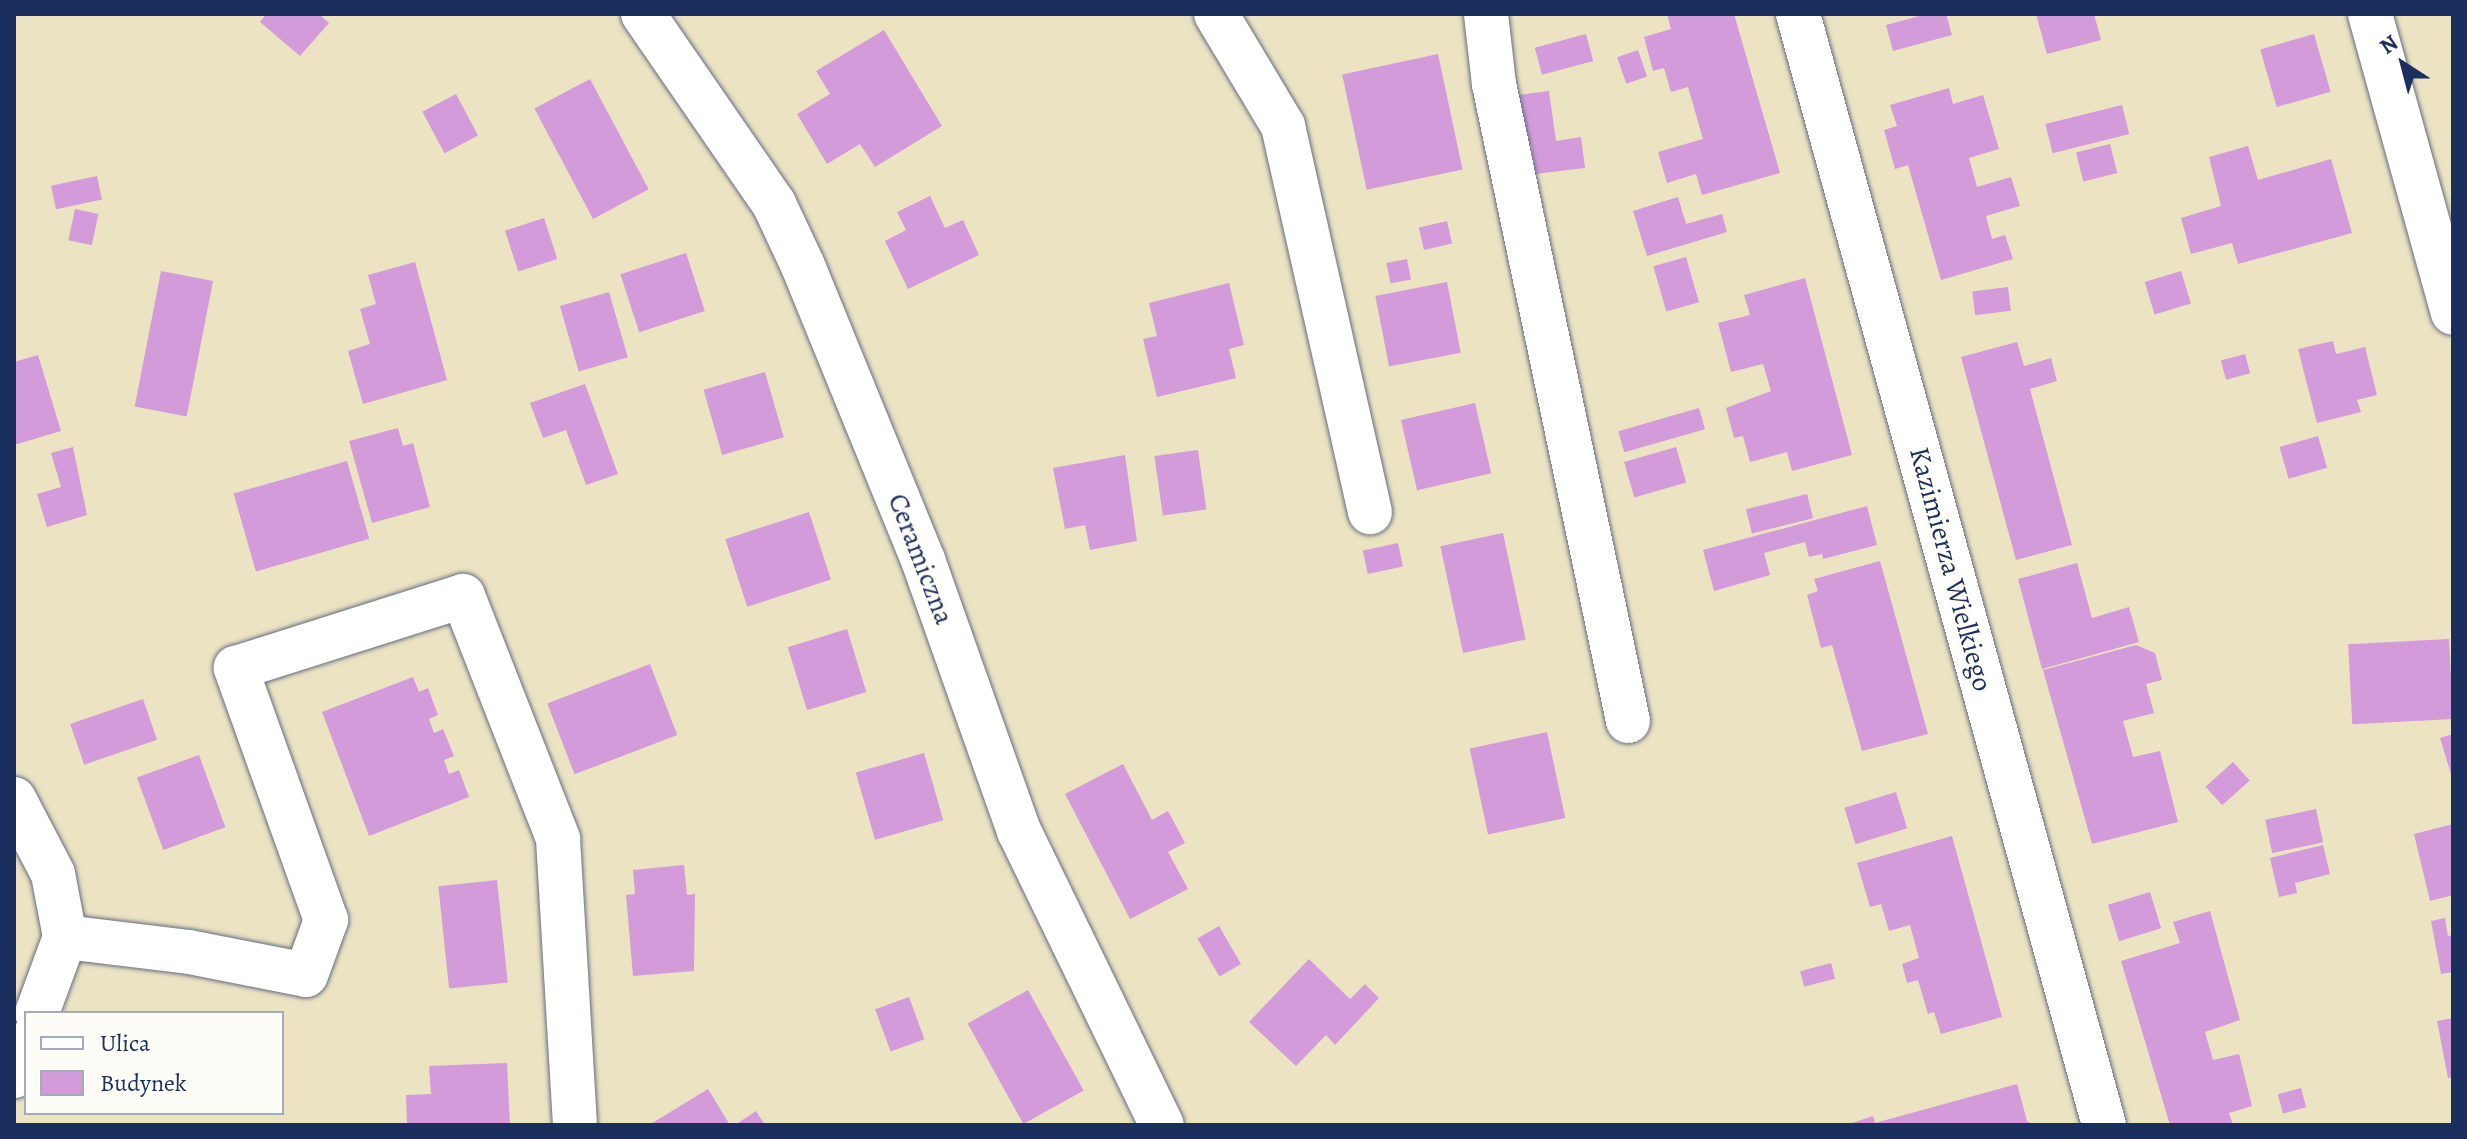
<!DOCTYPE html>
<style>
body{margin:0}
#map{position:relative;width:2467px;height:1139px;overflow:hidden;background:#ece3c3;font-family:Alegreya,serif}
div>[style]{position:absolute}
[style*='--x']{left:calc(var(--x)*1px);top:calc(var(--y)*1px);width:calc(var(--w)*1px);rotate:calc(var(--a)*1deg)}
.building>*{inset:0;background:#d39bda;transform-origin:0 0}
.roads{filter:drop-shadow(0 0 2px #646e81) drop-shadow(0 0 2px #646e81)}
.minor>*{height:44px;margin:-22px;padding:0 22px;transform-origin:22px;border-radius:22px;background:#fff}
span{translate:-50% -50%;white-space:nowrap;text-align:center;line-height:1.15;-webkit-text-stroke:7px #fdfcf7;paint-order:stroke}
.street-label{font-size:28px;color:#1b2f5e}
.frame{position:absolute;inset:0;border:16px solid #1b2f5e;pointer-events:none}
.legend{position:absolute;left:24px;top:1011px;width:260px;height:104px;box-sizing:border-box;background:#fdfcf7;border:2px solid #a3aaba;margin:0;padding:10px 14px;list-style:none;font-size:24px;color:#1b2f5e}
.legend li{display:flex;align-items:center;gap:16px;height:40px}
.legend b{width:40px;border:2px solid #a3aaba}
.north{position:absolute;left:2363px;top:24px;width:80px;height:80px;-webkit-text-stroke:6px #fdfcf7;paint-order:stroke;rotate:324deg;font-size:22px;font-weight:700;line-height:32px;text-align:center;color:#1b2f5e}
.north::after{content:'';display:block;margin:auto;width:28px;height:36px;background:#1b2f5e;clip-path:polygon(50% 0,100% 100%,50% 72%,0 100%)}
</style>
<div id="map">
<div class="building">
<i style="clip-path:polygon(266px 14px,319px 14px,329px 23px,300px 56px,260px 22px)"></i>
<i style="clip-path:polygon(1667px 14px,1734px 14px,1780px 173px,1702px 195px,1696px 174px,1667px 183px,1658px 152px,1703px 139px,1688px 87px,1671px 92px,1664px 68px,1653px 71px,1644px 37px,1671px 29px)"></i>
<i style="clip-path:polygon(1927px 14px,1946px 14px,1952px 35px,1893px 51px,1886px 25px)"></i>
<i style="clip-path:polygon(2036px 14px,2094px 14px,2101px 40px,2047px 54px)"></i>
<i style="clip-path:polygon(884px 30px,942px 126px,875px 167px,860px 144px,827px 164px,797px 114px,830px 94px,816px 71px)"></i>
<i style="left:1586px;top:34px;width:28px;height:53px;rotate:75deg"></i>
<i style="left:2314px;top:34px;width:60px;height:56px;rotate:74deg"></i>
<i style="left:1638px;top:50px;width:28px;height:22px;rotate:71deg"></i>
<i style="left:1438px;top:54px;width:118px;height:98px;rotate:78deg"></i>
<i style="left:590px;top:79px;width:125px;height:63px;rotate:62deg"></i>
<i style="clip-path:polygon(1949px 88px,1953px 104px,1983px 95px,1999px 149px,1969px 158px,1977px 187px,2011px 177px,2020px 206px,1986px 216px,1992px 239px,2005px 235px,2013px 259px,1941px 280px,1908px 165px,1895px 169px,1884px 130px,1897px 126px,1890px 105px)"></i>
<i style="clip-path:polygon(1549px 91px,1556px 141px,1581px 137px,1585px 168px,1535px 174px,1531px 144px,1524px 145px,1518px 95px)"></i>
<i style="left:456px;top:94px;width:47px;height:38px;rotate:62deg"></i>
<i style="left:2122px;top:105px;width:30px;height:79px;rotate:76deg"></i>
<i style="left:2110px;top:144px;width:30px;height:35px;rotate:76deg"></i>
<i style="clip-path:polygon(2248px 146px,2258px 180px,2331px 159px,2352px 233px,2238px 264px,2232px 243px,2191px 254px,2181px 218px,2221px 206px,2209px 157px)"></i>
<i style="left:97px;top:176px;width:24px;height:47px;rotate:78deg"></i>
<i style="clip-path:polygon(930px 196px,945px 228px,963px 220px,979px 255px,908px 289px,885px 241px,906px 230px,897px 212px)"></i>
<i style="clip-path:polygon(1678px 197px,1686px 224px,1722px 214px,1727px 232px,1647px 256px,1633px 211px)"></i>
<i style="left:75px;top:209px;width:24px;height:32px;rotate:12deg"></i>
<i style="left:544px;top:218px;width:43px;height:41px;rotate:72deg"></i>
<i style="left:1447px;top:221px;width:23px;height:29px;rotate:77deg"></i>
<i style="left:686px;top:253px;width:61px;height:69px;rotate:72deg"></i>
<i style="left:1686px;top:257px;width:47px;height:34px;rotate:74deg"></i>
<i style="left:1407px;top:259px;width:21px;height:21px;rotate:79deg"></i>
<i style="clip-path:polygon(415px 262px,447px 380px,363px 404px,348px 351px,370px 344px,360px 309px,376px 304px,368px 275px)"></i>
<i style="left:161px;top:271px;width:53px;height:138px;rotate:11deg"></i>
<i style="left:2181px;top:271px;width:34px;height:38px;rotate:73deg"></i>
<i style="clip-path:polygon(1805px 278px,1852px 455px,1792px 471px,1787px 452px,1750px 462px,1743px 436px,1734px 438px,1726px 408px,1771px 391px,1763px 364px,1731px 372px,1718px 323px,1750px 315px,1744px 295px)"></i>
<i style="left:1447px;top:282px;width:72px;height:73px;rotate:79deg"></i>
<i style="clip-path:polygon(1229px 283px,1244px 345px,1229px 349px,1236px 378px,1157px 397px,1143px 339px,1157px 336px,1149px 303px)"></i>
<i style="left:2008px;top:287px;width:24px;height:36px;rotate:83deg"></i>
<i style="left:609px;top:292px;width:68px;height:51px;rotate:74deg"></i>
<i style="clip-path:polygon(2333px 341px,2336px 354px,2365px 347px,2377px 395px,2357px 400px,2361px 412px,2317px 423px,2298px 349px)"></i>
<i style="clip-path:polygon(2017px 342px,2024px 366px,2051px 358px,2057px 381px,2030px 389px,2072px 545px,2016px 560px,1961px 357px)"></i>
<i style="left:2245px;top:354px;width:20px;height:25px;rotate:75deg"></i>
<i style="clip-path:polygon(38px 355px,61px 431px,14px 445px,14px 362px)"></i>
<i style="left:765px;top:372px;width:68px;height:64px;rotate:74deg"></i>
<i style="clip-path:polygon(585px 384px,618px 474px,586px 485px,566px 430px,543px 438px,530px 403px)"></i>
<i style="left:1475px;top:403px;width:72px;height:76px;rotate:77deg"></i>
<i style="left:1699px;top:408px;width:22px;height:84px;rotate:74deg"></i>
<i style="clip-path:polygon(398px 428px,403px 446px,413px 443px,430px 507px,372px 523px,349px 441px)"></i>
<i style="left:2318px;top:436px;width:33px;height:40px;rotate:74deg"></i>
<i style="clip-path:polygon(73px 447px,87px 515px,47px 527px,37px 494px,61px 487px,51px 453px)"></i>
<i style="left:1676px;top:447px;width:37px;height:54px;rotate:74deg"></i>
<i style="left:1198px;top:450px;width:60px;height:44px;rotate:82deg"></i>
<i style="clip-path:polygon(1125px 455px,1137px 541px,1090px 550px,1085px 525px,1065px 529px,1053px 468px)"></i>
<i style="left:347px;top:461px;width:81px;height:118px;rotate:74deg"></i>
<i style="left:1807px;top:494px;width:25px;height:63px;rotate:76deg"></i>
<i style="clip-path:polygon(1867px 506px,1877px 545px,1823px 559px,1822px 554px,1809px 557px,1805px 542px,1764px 553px,1770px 575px,1714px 591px,1703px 550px)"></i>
<i style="left:809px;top:512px;width:71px;height:88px;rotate:72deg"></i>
<i style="left:1503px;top:533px;width:109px;height:64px;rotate:78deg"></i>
<i style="left:1398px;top:543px;width:24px;height:36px;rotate:78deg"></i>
<i style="clip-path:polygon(1880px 561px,1928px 734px,1862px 751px,1832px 645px,1821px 648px,1807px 595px,1818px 591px,1814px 579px)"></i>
<i style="clip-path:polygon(2077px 563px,2092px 618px,2129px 607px,2139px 642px,2042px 669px,2018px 579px)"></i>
<i style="left:847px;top:629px;width:66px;height:62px;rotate:73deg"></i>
<i style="left:2449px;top:639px;width:80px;height:101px;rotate:87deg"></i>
<i style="clip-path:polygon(2136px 645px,2155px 653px,2162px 680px,2146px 684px,2154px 713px,2123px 721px,2133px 757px,2160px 751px,2178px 822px,2092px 844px,2043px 670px)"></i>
<i style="left:650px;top:664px;width:76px;height:110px;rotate:69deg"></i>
<i style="clip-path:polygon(413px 677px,419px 692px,428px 688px,438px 715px,429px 719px,434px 733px,443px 729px,454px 756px,444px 760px,449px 774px,459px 770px,469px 797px,369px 836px,322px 712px)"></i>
<i style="left:143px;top:699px;width:43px;height:77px;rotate:71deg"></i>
<i style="left:1547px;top:732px;width:88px;height:79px;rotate:78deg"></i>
<i style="clip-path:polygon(2453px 734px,2453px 774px,2451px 774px,2440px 738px)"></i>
<i style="left:924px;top:753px;width:70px;height:71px;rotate:74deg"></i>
<i style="left:199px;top:755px;width:77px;height:66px;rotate:70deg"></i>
<i style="left:2233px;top:762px;width:25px;height:37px;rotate:48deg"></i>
<i style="clip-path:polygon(1123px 764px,1152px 820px,1168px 811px,1185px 843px,1168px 852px,1188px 889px,1130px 919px,1065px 794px)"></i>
<i style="left:1896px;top:792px;width:38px;height:54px;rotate:73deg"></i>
<i style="left:2316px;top:809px;width:34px;height:52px;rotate:78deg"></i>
<i style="clip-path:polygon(2453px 824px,2453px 895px,2430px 901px,2414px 834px)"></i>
<i style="clip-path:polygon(1952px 836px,2002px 1017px,1941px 1034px,1934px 1012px,1928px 1014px,1918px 980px,1907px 983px,1902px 964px,1919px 958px,1910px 925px,1889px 931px,1881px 904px,1870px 907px,1857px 863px)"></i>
<i style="clip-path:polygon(2323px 845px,2330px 874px,2295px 883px,2297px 893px,2279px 897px,2270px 858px)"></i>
<i style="clip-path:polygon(684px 865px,687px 895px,695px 894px,694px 971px,633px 976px,626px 895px,635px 894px,633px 870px)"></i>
<i style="left:497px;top:880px;width:103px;height:59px;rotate:84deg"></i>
<i style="left:2150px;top:892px;width:38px;height:44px;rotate:73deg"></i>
<i style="clip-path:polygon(2210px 911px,2240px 1020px,2205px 1032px,2213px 1060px,2239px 1054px,2252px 1106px,2229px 1113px,2233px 1125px,2170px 1125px,2121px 961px,2180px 943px,2173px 922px)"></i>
<i style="clip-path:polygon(2445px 918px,2448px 936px,2453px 935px,2453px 972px,2441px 974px,2431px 921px)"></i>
<i style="left:1219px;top:926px;width:44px;height:25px;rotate:60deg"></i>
<i style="clip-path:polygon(1309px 959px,1350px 999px,1365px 984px,1379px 998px,1335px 1045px,1326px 1035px,1296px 1066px,1249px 1022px)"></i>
<i style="left:1831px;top:963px;width:16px;height:32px;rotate:75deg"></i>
<i style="left:1028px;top:990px;width:115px;height:69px;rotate:61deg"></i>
<i style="left:909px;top:997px;width:45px;height:36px;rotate:70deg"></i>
<i style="clip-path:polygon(2453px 1018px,2453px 1077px,2448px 1078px,2437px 1021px)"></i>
<i style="clip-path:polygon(507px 1063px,510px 1125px,407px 1125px,406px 1095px,431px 1094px,429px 1066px)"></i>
<i style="clip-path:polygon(2017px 1084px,2027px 1121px,2033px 1125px,1846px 1125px,1873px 1116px,1875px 1123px)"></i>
<i style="left:2301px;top:1088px;width:20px;height:24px;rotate:75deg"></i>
<i style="clip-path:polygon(708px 1089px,730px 1125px,649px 1125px)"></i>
<i style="clip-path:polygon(756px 1111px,765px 1125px,735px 1125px)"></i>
</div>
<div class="roads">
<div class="minor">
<i style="--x:643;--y:14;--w:231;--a:55.4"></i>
<i style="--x:774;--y:204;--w:68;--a:64.9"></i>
<i style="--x:803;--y:266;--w:318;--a:67.8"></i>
<i style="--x:923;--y:560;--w:288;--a:70.5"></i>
<i style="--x:1019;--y:831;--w:327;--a:64.1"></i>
<i style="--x:1216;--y:14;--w:131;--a:59.1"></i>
<i style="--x:1283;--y:126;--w:396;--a:77.3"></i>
<i style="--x:1486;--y:14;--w:70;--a:83.5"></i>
<i style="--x:1494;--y:84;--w:651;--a:78.12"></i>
<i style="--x:1798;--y:14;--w:1152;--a:74.6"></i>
<i style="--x:2370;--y:14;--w:310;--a:74.5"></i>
<i style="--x:14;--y:799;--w:85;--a:62.5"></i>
<i style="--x:53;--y:874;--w:64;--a:79.2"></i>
<i style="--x:65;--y:937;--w:81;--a:110.2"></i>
<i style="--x:65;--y:937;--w:125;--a:6.9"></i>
<i style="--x:189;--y:952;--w:119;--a:11.1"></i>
<i style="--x:306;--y:975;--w:59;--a:-70"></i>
<i style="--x:326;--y:920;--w:268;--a:-109.7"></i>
<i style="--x:236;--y:668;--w:238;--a:-17.6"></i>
<i style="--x:463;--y:596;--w:261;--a:68.6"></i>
<i style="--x:558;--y:839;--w:287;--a:86.6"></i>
<i style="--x:14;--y:1076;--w:35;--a:-70"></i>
</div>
</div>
<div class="street-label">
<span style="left:921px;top:559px;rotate:69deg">Ceramiczna</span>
<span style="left:1951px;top:569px;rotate:75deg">Kazimierza Wielkiego</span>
</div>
<div class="frame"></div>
<ul class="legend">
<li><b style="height:10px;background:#fff"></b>Ulica</li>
<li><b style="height:22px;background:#d39bda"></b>Budynek</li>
</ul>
<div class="north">N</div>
</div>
